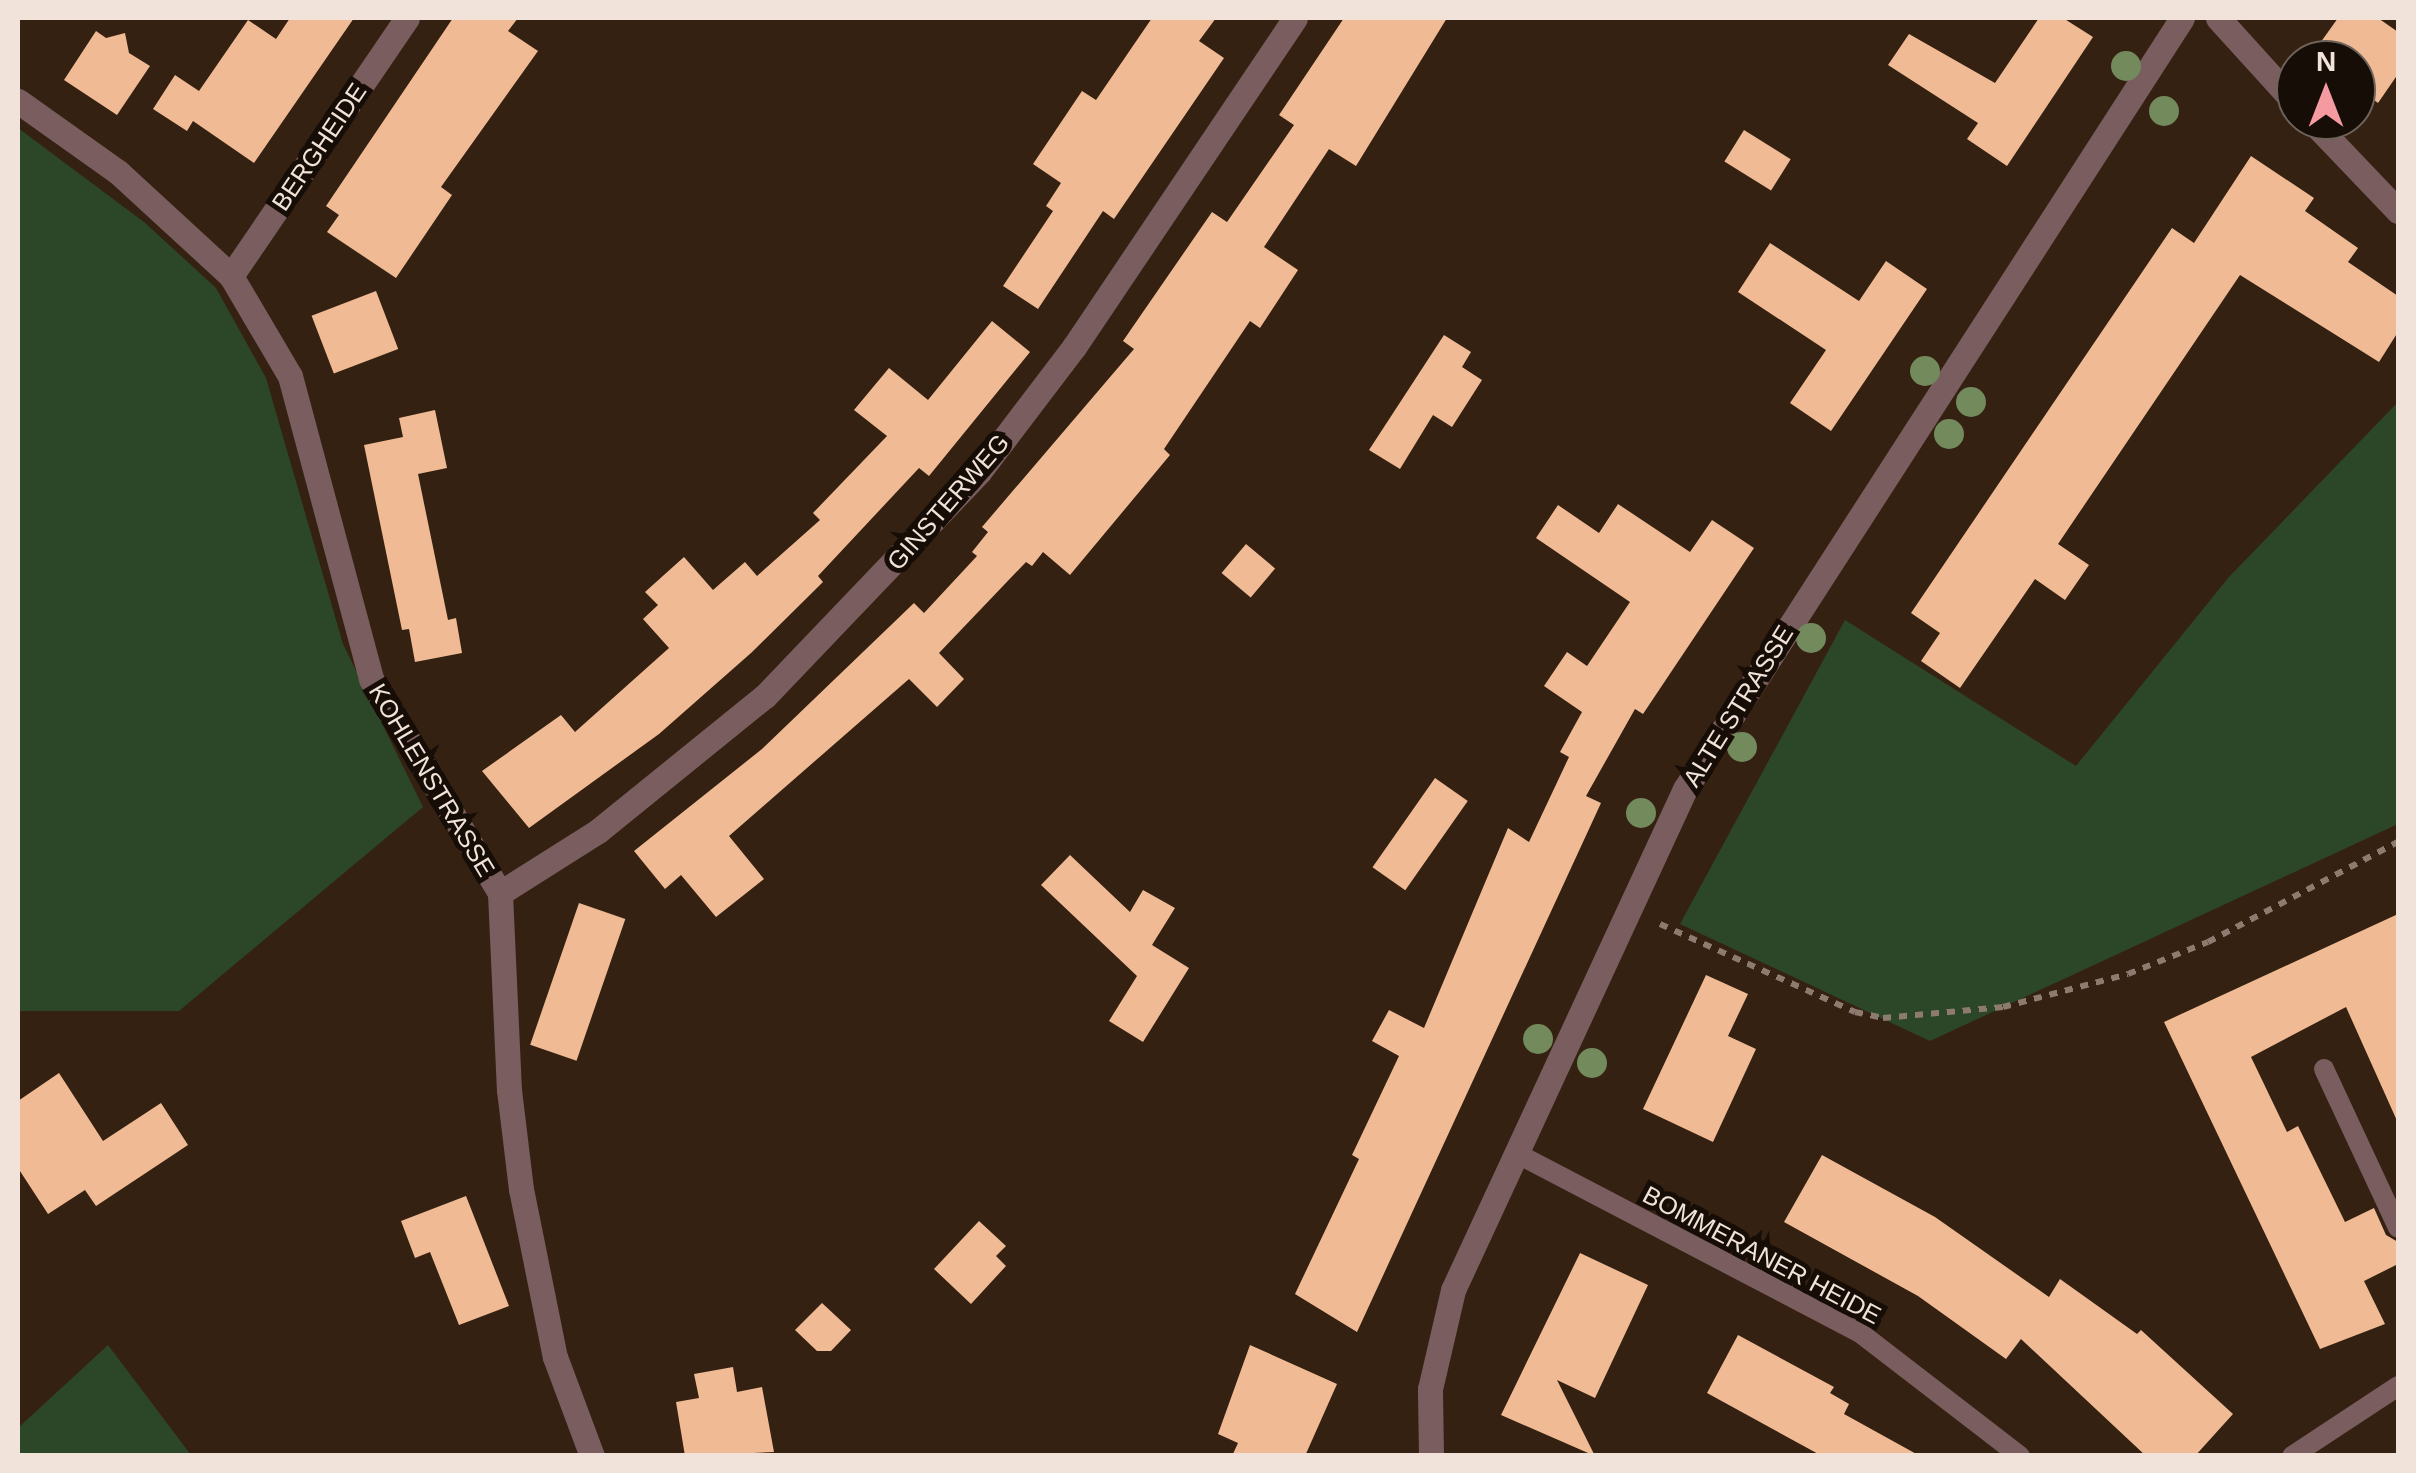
<!DOCTYPE html>
<style>
body{margin:0}
#map{position:relative;width:2416px;height:1473px;overflow:hidden;background:#352112;font-family:Helvetica,sans-serif}
div>[style]{position:absolute}
[style*='--x']{left:calc(var(--x)*1px);top:calc(var(--y)*1px);width:calc(var(--w)*1px);rotate:calc(var(--a)*1deg)}
.green>*{inset:0;background:#2c4628}
.building>*{inset:0;background:#f0bb94;transform-origin:0 0}
.path>*{height:6px;margin-top:-3px;transform-origin:0;background:repeating-linear-gradient(90deg,#8c7b6e 0 8px,transparent 0 16px)}
.lane>*{height:20px;margin:-10px;padding:0 10px;transform-origin:10px;border-radius:10px;background:#7a5e5f}
.street>*{height:25px;margin:-12.5px;padding:0 12.5px;transform-origin:12.5px;border-radius:12.5px;background:#7a5e5f}
.trees>*{width:30px;height:30px;margin:-15px;border-radius:50%;background:#738a5d}
span{translate:-50% -50%;white-space:nowrap;text-align:center;line-height:1.15;-webkit-text-stroke:10px #160d07;paint-order:stroke}
.street-label{font-size:25px;color:#f1e3d9}
.frame{position:absolute;inset:0;border:20px solid #f1e3d9;pointer-events:none}
.north{position:absolute;left:2276px;top:40px;width:100px;height:100px;box-sizing:border-box;background:#160d07;border:2px solid #6e635b;border-radius:50%;rotate:0deg;font-size:28px;font-weight:700;line-height:40px;text-align:center;color:#f1e3d9}
.north::after{content:'';display:block;margin:auto;width:35px;height:45px;background:#f49aa0;clip-path:polygon(50% 0,100% 100%,50% 72%,0 100%)}
</style>
<div id="map">
<div class="green">
<i style="clip-path:polygon(18px 128px,144px 222px,216px 288px,266px 378px,343px 644px,423px 807px,179px 1011px,18px 1011px)"></i>
<i style="clip-path:polygon(2398px 402px,2398px 824px,1930px 1041px,1680px 924px,1845px 620px,2076px 766px,2229px 577px)"></i>
<i style="clip-path:polygon(108px 1345px,191px 1455px,18px 1455px,18px 1428px)"></i>
</div>
<div class="building">
<i style="clip-path:polygon(290px 18px,354px 18px,254px 163px,193px 121px,187px 131px,153px 109px,175px 75px,199px 91px,248px 20px,276px 39px)"></i>
<i style="clip-path:polygon(453px 18px,518px 18px,508px 31px,538px 51px,441px 187px,452px 195px,396px 278px,327px 232px,339px 215px,326px 206px)"></i>
<i style="clip-path:polygon(1152px 18px,1216px 18px,1199px 41px,1224px 58px,1114px 219px,1103px 211px,1038px 309px,1003px 286px,1053px 211px,1046px 206px,1061px 183px,1033px 164px,1082px 91px,1096px 100px)"></i>
<i style="clip-path:polygon(1344px 18px,1447px 18px,1356px 166px,1329px 149px,1264px 247px,1298px 270px,1260px 328px,1250px 321px,1164px 449px,1170px 455px,1070px 575px,1043px 552px,1032px 566px,1026px 562px,939px 653px,964px 679px,937px 707px,909px 679px,729px 836px,764px 879px,716px 917px,681px 875px,665px 889px,634px 851px,762px 749px,914px 603px,924px 613px,977px 556px,972px 552px,988px 532px,982px 527px,1134px 349px,1123px 341px,1212px 212px,1227px 222px,1294px 125px,1279px 115px)"></i>
<i style="clip-path:polygon(2039px 18px,2063px 18px,2093px 37px,2007px 166px,1967px 139px,1978px 123px,1888px 65px,1909px 34px,1995px 83px)"></i>
<i style="clip-path:polygon(2338px 18px,2378px 18px,2398px 32px,2398px 74px,2378px 103px,2356px 86px,2356px 60px,2308px 60px)"></i>
<i style="clip-path:polygon(96px 31px,106px 38px,125px 33px,129px 53px,150px 66px,117px 115px,64px 80px)"></i>
<i style="left:1744px;top:130px;width:55px;height:37px;rotate:32deg"></i>
<i style="clip-path:polygon(2251px 156px,2314px 198px,2305px 211px,2358px 248px,2348px 262px,2398px 296px,2398px 332px,2379px 362px,2240px 275px,2058px 544px,2089px 565px,2065px 600px,2035px 579px,1960px 688px,1921px 661px,1940px 633px,1911px 613px,2172px 228px,2194px 243px)"></i>
<i style="clip-path:polygon(1770px 243px,1859px 301px,1886px 261px,1927px 289px,1831px 431px,1790px 403px,1826px 350px,1738px 292px)"></i>
<i style="left:376px;top:291px;width:62px;height:69px;rotate:69deg"></i>
<i style="clip-path:polygon(992px 321px,1030px 352px,929px 476px,919px 468px,818px 576px,823px 582px,751px 653px,659px 734px,529px 828px,482px 771px,561px 715px,575px 732px,669px 648px,643px 619px,658px 605px,645px 592px,684px 557px,713px 590px,745px 562px,757px 576px,820px 520px,813px 513px,887px 436px,854px 410px,889px 368px,928px 400px)"></i>
<i style="clip-path:polygon(1444px 335px,1471px 352px,1462px 367px,1482px 380px,1452px 427px,1433px 415px,1400px 469px,1369px 450px)"></i>
<i style="clip-path:polygon(435px 410px,447px 468px,418px 474px,448px 620px,456px 618px,462px 653px,415px 662px,409px 629px,402px 630px,364px 445px,403px 437px,399px 418px)"></i>
<i style="clip-path:polygon(1618px 504px,1690px 552px,1712px 520px,1754px 548px,1643px 714px,1635px 709px,1586px 796px,1601px 803px,1357px 1332px,1295px 1294px,1359px 1159px,1352px 1155px,1399px 1056px,1372px 1041px,1389px 1010px,1424px 1028px,1508px 828px,1529px 842px,1569px 757px,1560px 752px,1582px 712px,1544px 686px,1567px 652px,1587px 666px,1630px 602px,1536px 538px,1558px 505px,1599px 533px)"></i>
<i style="left:1246px;top:544px;width:38px;height:38px;rotate:40deg"></i>
<i style="left:1435px;top:778px;width:40px;height:109px;rotate:35deg"></i>
<i style="clip-path:polygon(1070px 855px,1130px 912px,1143px 890px,1175px 908px,1152px 945px,1189px 968px,1143px 1042px,1109px 1021px,1137px 976px,1041px 885px)"></i>
<i style="left:579px;top:903px;width:49px;height:150px;rotate:19deg"></i>
<i style="clip-path:polygon(2398px 914px,2398px 1123px,2346px 1007px,2251px 1057px,2287px 1132px,2298px 1126px,2345px 1222px,2374px 1208px,2386px 1235px,2398px 1242px,2398px 1264px,2364px 1281px,2385px 1324px,2320px 1349px,2164px 1022px)"></i>
<i style="clip-path:polygon(1706px 975px,1748px 994px,1728px 1036px,1756px 1049px,1713px 1142px,1643px 1109px)"></i>
<i style="clip-path:polygon(59px 1073px,103px 1141px,161px 1103px,188px 1145px,96px 1206px,85px 1190px,48px 1214px,18px 1168px,18px 1101px)"></i>
<i style="clip-path:polygon(1822px 1155px,1935px 1217px,2049px 1297px,2060px 1279px,2137px 1334px,2141px 1330px,2233px 1414px,2195px 1456px,2146px 1456px,2021px 1339px,2006px 1359px,1918px 1296px,1784px 1222px)"></i>
<i style="clip-path:polygon(466px 1196px,509px 1306px,459px 1325px,430px 1252px,415px 1258px,401px 1221px)"></i>
<i style="clip-path:polygon(979px 1221px,1006px 1246px,996px 1256px,1006px 1266px,971px 1304px,934px 1269px)"></i>
<i style="clip-path:polygon(1580px 1253px,1648px 1285px,1595px 1398px,1557px 1380px,1595px 1456px,1501px 1415px)"></i>
<i style="clip-path:polygon(822px 1303px,851px 1330px,831px 1351px,817px 1351px,795px 1330px)"></i>
<i style="clip-path:polygon(1738px 1335px,1834px 1387px,1830px 1393px,1849px 1404px,1844px 1414px,1920px 1456px,1822px 1456px,1707px 1393px)"></i>
<i style="clip-path:polygon(1250px 1345px,1337px 1384px,1305px 1456px,1232px 1456px,1238px 1443px,1218px 1434px)"></i>
<i style="clip-path:polygon(733px 1367px,737px 1392px,762px 1387px,774px 1452px,685px 1456px,676px 1402px,699px 1398px,694px 1374px)"></i>
</div>
<div class="path">
<i style="--x:1660;--y:924;--w:214;--a:24.3"></i>
<i style="--x:1855;--y:1012;--w:29;--a:12"></i>
<i style="--x:1883;--y:1018;--w:121;--a:-5.2"></i>
<i style="--x:2003;--y:1007;--w:129;--a:-14.8"></i>
<i style="--x:2128;--y:974;--w:86;--a:-21.8"></i>
<i style="--x:2208;--y:942;--w:215;--a:-27.8"></i>
</div>
<div class="lane">
<i style="--x:2324;--y:1069;--w:175;--a:65"></i>
<i style="--x:1516;--y:1153;--w:387;--a:27.6"></i>
<i style="--x:1859;--y:1332;--w:203;--a:37.6"></i>
<i style="--x:2292;--y:1456;--w:127;--a:-33.4"></i>
</div>
<div class="street">
<i style="--x:2218;--y:18;--w:116;--a:47.8"></i>
<i style="--x:18;--y:101;--w:123;--a:35.4"></i>
<i style="--x:118;--y:172;--w:154;--a:42.6"></i>
<i style="--x:231;--y:276;--w:116;--a:59.5"></i>
<i style="--x:290;--y:376;--w:314;--a:75"></i>
<i style="--x:371;--y:679;--w:250;--a:58.9"></i>
<i style="--x:500;--y:893;--w:197;--a:87.4"></i>
<i style="--x:509;--y:1090;--w:100;--a:83.1"></i>
<i style="--x:521;--y:1189;--w:171;--a:78.6"></i>
<i style="--x:555;--y:1357;--w:106;--a:69.5"></i>
<i style="--x:2311;--y:120;--w:126;--a:46.3"></i>
<i style="--x:231;--y:276;--w:312;--a:-55.7"></i>
<i style="--x:500;--y:893;--w:116;--a:-32.3"></i>
<i style="--x:598;--y:831;--w:215;--a:-39"></i>
<i style="--x:765;--y:696;--w:310;--a:-46.3"></i>
<i style="--x:979;--y:472;--w:157;--a:-52.8"></i>
<i style="--x:1074;--y:347;--w:396;--a:-56.1"></i>
<i style="--x:1431;--y:1456;--w:67;--a:-90.9"></i>
<i style="--x:1430;--y:1389;--w:102;--a:-76.9"></i>
<i style="--x:1453;--y:1290;--w:552;--a:-65.15"></i>
<i style="--x:1685;--y:789;--w:917;--a:-57.19"></i>
</div>
<div class="trees">
<i style="left:2126px;top:66px"></i>
<i style="left:2164px;top:111px"></i>
<i style="left:1925px;top:371px"></i>
<i style="left:1971px;top:402px"></i>
<i style="left:1949px;top:434px"></i>
<i style="left:1811px;top:638px"></i>
<i style="left:1742px;top:747px"></i>
<i style="left:1641px;top:813px"></i>
<i style="left:1538px;top:1039px"></i>
<i style="left:1592px;top:1063px"></i>
</div>
<div class="street-label">
<span style="left:319px;top:147px;rotate:-56deg">BERGHEIDE</span>
<span style="left:948px;top:502px;rotate:-49deg">GINSTERWEG</span>
<span style="left:1738px;top:706px;rotate:-58deg">ALTE STRASSE</span>
<span style="left:432px;top:780px;rotate:59deg">KOHLENSTRASSE</span>
<span style="left:1762px;top:1255px;rotate:28deg">BOMMERANER HEIDE</span>
</div>
<div class="frame"></div>
<div class="north">N</div>
</div>
